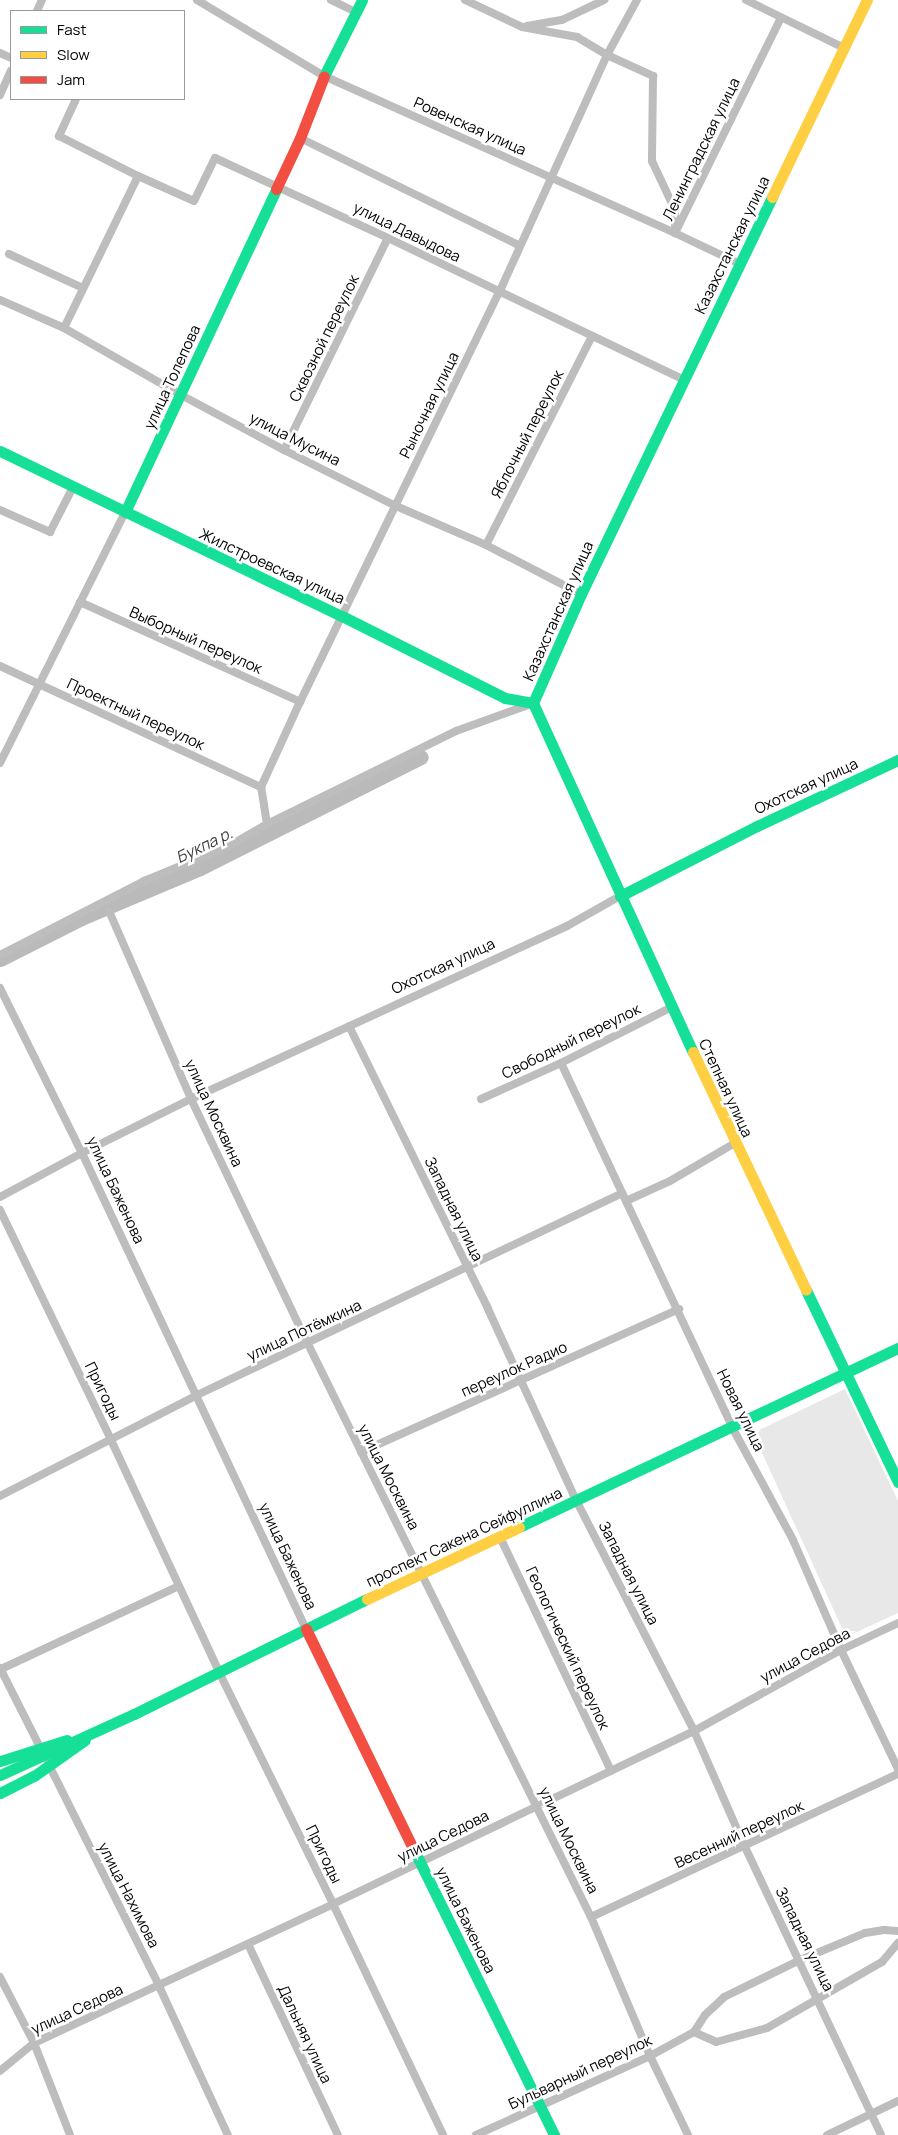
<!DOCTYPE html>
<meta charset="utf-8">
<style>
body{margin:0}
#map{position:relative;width:898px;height:2135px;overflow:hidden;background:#fff;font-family:Manrope,sans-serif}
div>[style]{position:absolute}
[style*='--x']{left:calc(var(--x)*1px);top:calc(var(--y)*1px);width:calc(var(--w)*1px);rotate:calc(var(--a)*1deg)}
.green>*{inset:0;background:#e8e8e8}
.river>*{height:15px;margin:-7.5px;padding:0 7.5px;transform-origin:7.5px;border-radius:7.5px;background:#bababa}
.street>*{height:8px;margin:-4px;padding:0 4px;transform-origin:4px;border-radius:4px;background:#bdbdbd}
.fast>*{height:11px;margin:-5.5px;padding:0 5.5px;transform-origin:5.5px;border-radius:5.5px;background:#16e098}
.slow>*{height:11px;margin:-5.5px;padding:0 5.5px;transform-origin:5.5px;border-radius:5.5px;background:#ffcf43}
.jam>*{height:11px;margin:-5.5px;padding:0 5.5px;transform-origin:5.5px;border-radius:5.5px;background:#f24e42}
span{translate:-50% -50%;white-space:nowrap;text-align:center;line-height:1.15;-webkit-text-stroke:5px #fff;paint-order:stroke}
.street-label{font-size:15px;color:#000}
.water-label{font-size:16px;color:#3e3e3e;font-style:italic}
.legend{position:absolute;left:10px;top:10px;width:175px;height:90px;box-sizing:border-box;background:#fff;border:1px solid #999;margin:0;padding:6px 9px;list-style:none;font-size:15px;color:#000}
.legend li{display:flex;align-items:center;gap:10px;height:25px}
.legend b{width:25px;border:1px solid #999}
</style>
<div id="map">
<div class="green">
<i style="clip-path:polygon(845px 1389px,898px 1501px,898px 1613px,846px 1637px,753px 1433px)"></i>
</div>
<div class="river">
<i style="--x:0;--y:959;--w:91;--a:-26.8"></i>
<i style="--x:81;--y:918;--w:129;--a:-22.8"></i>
<i style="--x:200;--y:868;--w:247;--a:-26.7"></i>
</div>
<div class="street">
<i style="--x:197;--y:0;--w:148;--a:30.9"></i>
<i style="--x:324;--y:76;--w:385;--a:24.1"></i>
<i style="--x:675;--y:233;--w:72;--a:25.5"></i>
<i style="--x:331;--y:0;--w:28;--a:26"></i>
<i style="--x:465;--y:0;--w:63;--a:25.3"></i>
<i style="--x:522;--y:27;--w:56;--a:10.3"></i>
<i style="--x:577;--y:37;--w:35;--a:31"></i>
<i style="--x:607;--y:55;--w:51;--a:24.5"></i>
<i style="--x:653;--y:76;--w:85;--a:90.7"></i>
<i style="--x:652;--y:161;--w:54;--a:64.9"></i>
<i style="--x:675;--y:210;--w:23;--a:90"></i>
<i style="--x:675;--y:233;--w:240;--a:-63.8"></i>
<i style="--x:746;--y:0;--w:109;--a:26.1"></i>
<i style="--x:37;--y:11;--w:12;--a:-66"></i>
<i style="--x:527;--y:26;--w:36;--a:-10"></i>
<i style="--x:562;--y:20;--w:47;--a:-25.5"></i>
<i style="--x:0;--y:53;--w:12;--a:24"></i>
<i style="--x:0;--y:95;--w:27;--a:-66"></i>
<i style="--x:76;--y:99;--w:41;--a:114.7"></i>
<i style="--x:59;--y:136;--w:89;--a:26.9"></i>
<i style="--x:138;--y:176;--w:61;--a:24.1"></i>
<i style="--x:194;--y:201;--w:48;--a:-64"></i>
<i style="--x:215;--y:158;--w:191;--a:24.8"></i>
<i style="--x:388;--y:238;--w:329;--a:25.6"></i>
<i style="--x:300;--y:138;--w:245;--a:26.1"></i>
<i style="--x:9;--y:254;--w:81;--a:24.7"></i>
<i style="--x:0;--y:300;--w:70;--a:23.6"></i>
<i style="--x:64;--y:328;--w:135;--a:29.8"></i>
<i style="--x:181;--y:395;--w:117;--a:28.1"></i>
<i style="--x:284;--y:450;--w:125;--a:26.6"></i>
<i style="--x:396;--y:506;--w:98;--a:23.4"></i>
<i style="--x:486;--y:545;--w:107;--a:27.3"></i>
<i style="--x:64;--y:328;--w:169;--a:-64"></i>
<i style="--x:284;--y:450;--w:236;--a:-63.9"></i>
<i style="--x:0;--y:510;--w:55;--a:23.7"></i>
<i style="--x:50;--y:532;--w:51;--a:-62.9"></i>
<i style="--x:486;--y:545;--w:234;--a:-63.1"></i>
<i style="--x:80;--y:602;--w:242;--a:24.4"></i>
<i style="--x:0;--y:666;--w:288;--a:24.9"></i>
<i style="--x:0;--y:763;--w:280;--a:-63.5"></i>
<i style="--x:267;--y:824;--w:37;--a:-99"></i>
<i style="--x:261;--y:787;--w:94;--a:-65.4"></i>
<i style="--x:300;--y:702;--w:455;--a:-64.1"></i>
<i style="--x:499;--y:293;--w:261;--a:-65.6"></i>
<i style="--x:607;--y:55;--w:63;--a:-61.4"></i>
<i style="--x:109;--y:911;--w:205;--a:66.4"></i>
<i style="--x:191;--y:1099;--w:272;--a:64.5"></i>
<i style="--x:308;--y:1344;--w:639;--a:63.72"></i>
<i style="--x:591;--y:1917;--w:151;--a:67"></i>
<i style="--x:650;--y:2056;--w:88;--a:64.3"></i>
<i style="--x:0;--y:955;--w:162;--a:-27.2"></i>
<i style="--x:144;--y:881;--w:92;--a:-22.4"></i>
<i style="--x:229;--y:846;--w:44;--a:-30.1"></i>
<i style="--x:267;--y:824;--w:211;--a:-26.2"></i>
<i style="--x:456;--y:731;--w:80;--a:-19.8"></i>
<i style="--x:0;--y:988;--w:184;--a:63.6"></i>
<i style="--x:82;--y:1153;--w:526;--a:64.8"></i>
<i style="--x:349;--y:1026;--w:315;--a:63.8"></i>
<i style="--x:488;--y:1309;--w:210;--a:65.3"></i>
<i style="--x:576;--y:1500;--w:259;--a:62.9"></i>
<i style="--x:694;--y:1731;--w:127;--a:66.3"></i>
<i style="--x:745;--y:1847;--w:318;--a:64.7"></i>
<i style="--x:561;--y:1063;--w:402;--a:64.8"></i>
<i style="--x:732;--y:1427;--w:128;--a:61.6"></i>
<i style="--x:793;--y:1540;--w:120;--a:66.4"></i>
<i style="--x:841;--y:1650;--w:132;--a:64.4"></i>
<i style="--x:481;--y:1099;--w:88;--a:-24.2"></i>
<i style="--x:561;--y:1063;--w:124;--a:-26.8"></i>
<i style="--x:0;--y:1197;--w:93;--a:-28.2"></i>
<i style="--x:82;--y:1153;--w:122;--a:-26.4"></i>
<i style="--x:191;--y:1099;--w:414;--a:-24.7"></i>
<i style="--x:567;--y:926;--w:61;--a:-29.5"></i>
<i style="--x:626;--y:1201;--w:48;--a:-24.4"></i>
<i style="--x:670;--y:1181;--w:75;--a:-30.3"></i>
<i style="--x:0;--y:1210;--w:255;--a:64.2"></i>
<i style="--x:111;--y:1440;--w:256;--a:65"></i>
<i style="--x:219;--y:1672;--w:258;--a:63.8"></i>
<i style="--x:333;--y:1904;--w:256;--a:64.5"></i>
<i style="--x:361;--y:1452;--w:349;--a:-24.2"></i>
<i style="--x:0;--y:1496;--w:219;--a:-27.1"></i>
<i style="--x:195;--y:1396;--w:473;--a:-25.4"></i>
<i style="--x:500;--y:1537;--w:259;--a:64.6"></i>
<i style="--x:0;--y:1668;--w:93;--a:63.2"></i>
<i style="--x:1;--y:1669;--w:196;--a:-25"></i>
<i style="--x:48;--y:1763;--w:249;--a:63.5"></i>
<i style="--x:159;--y:1986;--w:164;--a:65.2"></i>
<i style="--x:591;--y:1917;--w:339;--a:-25"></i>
<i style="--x:248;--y:1944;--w:211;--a:64.8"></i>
<i style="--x:0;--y:1977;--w:74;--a:62.7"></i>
<i style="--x:34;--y:2043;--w:99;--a:68.6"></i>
<i style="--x:694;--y:2032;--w:24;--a:24"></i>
<i style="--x:716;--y:2042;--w:53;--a:-15.4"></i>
<i style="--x:767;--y:2028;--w:133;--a:-29.9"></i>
<i style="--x:882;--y:1962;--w:25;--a:-50"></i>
<i style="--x:0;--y:2071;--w:44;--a:-39.5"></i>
<i style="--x:34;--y:2043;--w:330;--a:-24.9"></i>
<i style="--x:333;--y:1904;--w:400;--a:-25.6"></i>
<i style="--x:694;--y:1731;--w:168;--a:-28.9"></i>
<i style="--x:841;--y:1650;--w:63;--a:-25.3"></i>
<i style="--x:476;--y:2135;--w:191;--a:-24.4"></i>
<i style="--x:650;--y:2056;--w:50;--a:-28.6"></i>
<i style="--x:694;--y:2032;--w:20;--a:-57"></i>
<i style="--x:705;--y:2015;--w:26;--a:-43"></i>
<i style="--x:724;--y:1997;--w:85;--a:-26"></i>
<i style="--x:800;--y:1960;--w:70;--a:-22.6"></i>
<i style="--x:865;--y:1933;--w:19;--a:-9"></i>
<i style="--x:884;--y:1930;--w:14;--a:4"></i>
<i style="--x:827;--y:2135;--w:79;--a:-25.6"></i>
</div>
<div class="fast">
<i style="--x:324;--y:76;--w:85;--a:-63.4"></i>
<i style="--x:0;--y:451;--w:380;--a:25.8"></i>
<i style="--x:342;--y:616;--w:182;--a:26.7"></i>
<i style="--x:505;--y:698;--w:28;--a:10"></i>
<i style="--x:125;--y:512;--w:357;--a:-64.9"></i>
<i style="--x:533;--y:703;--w:384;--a:65.4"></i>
<i style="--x:533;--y:703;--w:119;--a:-66.2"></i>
<i style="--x:581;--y:594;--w:441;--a:-64.3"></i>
<i style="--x:620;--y:896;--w:154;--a:-27.1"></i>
<i style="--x:757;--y:826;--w:156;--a:-25.1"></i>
<i style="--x:806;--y:1290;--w:213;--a:64.4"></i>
<i style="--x:519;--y:1527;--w:419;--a:-25.3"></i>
<i style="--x:0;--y:1761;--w:70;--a:-17.4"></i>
<i style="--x:0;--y:1775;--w:147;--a:-24.5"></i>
<i style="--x:134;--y:1714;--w:260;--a:-26.3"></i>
<i style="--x:0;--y:1793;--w:38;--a:-27"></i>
<i style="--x:34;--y:1776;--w:62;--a:-35.2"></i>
<i style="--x:414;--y:1850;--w:318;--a:63.8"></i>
</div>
<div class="slow">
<i style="--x:772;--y:197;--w:219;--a:-64.3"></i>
<i style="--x:693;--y:1052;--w:263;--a:64.6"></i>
<i style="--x:367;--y:1599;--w:168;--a:-25.3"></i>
</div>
<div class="jam">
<i style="--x:276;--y:189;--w:56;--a:-64.8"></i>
<i style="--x:300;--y:138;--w:66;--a:-68.8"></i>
<i style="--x:306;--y:1629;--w:246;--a:64"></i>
</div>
<div class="street-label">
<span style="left:470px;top:126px;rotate:24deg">Ровенская улица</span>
<span style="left:701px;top:149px;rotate:-64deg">Ленинградская улица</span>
<span style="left:407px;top:232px;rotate:26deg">улица Давыдова</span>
<span style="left:732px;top:245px;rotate:-64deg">Казахстанская улица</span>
<span style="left:324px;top:338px;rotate:-64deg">Сквозной переулок</span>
<span style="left:172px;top:377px;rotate:-65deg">улица Толепова</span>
<span style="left:429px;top:405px;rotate:-64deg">Рыночная улица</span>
<span style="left:527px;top:434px;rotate:-63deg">Яблочный переулок</span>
<span style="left:295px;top:439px;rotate:27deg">улица Мусина</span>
<span style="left:272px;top:566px;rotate:25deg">Жилстроевская улица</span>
<span style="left:558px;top:611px;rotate:-66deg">Казахстанская улица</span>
<span style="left:196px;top:640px;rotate:24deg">Выборный переулок</span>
<span style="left:136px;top:714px;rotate:25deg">Проектный переулок</span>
<span style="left:806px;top:786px;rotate:-25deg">Охотская улица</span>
<span style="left:443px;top:966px;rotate:-25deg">Охотская улица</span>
<span style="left:571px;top:1041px;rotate:-26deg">Свободный переулок</span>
<span style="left:726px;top:1088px;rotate:65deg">Степная улица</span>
<span style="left:214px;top:1113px;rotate:65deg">улица Москвина</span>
<span style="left:116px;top:1190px;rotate:65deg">улица Баженова</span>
<span style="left:454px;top:1209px;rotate:64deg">Западная улица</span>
<span style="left:304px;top:1330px;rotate:-25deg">улица Потёмкина</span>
<span style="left:514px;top:1369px;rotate:-24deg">переулок Радио</span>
<span style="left:103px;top:1391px;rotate:64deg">Пригоды</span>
<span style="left:741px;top:1410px;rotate:64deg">Новая улица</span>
<span style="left:389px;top:1477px;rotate:63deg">улица Москвина</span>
<span style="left:464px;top:1537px;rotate:-25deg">проспект Сакена Сейфуллина</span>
<span style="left:288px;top:1556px;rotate:65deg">улица Баженова</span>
<span style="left:629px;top:1573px;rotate:63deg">Западная улица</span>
<span style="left:568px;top:1648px;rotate:65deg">Геологический переулок</span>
<span style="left:805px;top:1655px;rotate:-28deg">улица Седова</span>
<span style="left:739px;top:1834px;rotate:-25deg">Весенний переулок</span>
<span style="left:443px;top:1836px;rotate:-26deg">улица Седова</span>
<span style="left:569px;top:1840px;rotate:64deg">улица Москвина</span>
<span style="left:324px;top:1854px;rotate:64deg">Пригоды</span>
<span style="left:129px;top:1895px;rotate:63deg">улица Нахимова</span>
<span style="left:466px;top:1920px;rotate:64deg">улица Баженова</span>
<span style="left:805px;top:1939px;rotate:64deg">Западная улица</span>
<span style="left:77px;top:2009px;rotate:-25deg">улица Седова</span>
<span style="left:305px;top:2034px;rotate:65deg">Дальняя улица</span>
<span style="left:580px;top:2072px;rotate:-25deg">Бульварный переулок</span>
</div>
<div class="water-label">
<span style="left:204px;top:845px;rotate:-26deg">Букпа р.</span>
</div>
<ul class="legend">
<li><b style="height:6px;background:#16e098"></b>Fast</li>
<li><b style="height:6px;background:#ffcf43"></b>Slow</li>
<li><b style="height:6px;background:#f24e42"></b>Jam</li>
</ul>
</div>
